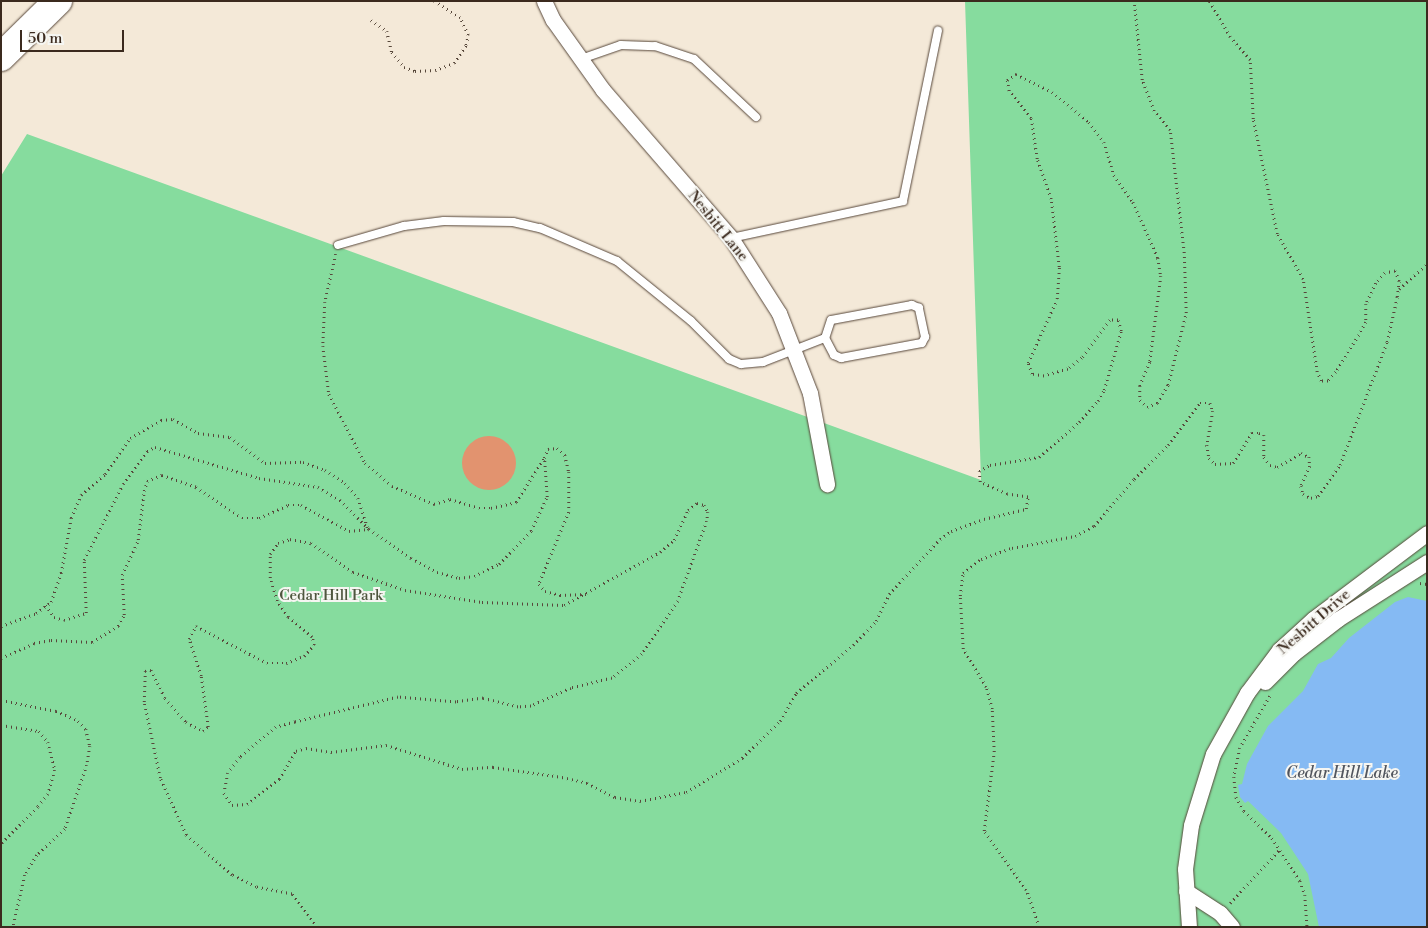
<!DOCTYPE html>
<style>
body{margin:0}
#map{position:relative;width:1428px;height:928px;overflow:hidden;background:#f4e9d8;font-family:"Libre Bodoni",serif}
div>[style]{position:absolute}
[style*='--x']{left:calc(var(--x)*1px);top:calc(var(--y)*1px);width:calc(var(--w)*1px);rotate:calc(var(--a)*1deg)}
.green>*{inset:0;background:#86dc9e}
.water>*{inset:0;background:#85baf3}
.building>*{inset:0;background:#e2936f}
.round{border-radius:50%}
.path>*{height:2.5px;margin-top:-1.25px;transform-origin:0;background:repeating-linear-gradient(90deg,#57473a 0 1px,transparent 0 5px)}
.roads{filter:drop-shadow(0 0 1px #57473a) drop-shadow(0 0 1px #57473a)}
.service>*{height:8px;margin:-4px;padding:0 4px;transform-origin:4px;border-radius:4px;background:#fff}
.minor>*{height:15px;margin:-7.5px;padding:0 7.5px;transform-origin:7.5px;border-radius:7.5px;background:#fff}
.motorway>*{height:28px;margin:-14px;padding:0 14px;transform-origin:14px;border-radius:14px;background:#fff}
span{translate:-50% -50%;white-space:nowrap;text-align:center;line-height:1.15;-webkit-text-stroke:4px #f6f6f2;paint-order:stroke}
.street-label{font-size:15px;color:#3b2a1e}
.park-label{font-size:15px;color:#4e563e}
.water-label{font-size:16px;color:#51555e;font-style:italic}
.frame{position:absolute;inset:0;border:2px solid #3b2a1e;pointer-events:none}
.scale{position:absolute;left:20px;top:30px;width:104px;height:22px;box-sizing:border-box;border:2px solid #3b2a1e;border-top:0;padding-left:6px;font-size:15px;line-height:18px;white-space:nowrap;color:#3b2a1e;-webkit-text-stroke:4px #f6f6f2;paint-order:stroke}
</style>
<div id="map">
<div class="green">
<i style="clip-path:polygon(965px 1px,1427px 1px,1427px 927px,1px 927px,1px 176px,27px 134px,981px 480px)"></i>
</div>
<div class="water">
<i style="clip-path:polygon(1408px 597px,1427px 601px,1427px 927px,1319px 927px,1308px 874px,1281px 833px,1248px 801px,1245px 803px,1240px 797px,1238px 785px,1242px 784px,1247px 764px,1268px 726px,1303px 691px,1318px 664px,1331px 658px,1349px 638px,1395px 602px)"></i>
</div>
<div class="building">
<i class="round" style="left:462px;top:436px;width:54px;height:54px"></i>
</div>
<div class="path">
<i style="--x:371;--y:20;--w:19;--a:35"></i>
<i style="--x:387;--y:31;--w:22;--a:77"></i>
<i style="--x:392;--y:52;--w:19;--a:51"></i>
<i style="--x:404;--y:67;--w:12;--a:20"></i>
<i style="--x:415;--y:71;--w:20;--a:-3"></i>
<i style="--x:435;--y:70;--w:20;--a:-20"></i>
<i style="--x:454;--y:63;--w:22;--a:-56"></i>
<i style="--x:466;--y:45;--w:10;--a:-79"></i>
<i style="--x:468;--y:35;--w:19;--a:-115"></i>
<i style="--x:460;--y:18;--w:31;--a:-147"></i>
<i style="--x:336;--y:254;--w:49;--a:102.9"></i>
<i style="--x:325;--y:302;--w:44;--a:92.6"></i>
<i style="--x:323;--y:346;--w:48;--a:82.9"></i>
<i style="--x:329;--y:394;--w:78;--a:62.4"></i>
<i style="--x:365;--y:463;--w:35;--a:40"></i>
<i style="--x:392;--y:486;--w:46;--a:23.2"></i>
<i style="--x:434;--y:504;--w:17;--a:-17"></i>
<i style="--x:450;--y:499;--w:30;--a:17"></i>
<i style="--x:479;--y:508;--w:12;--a:0"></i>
<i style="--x:491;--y:508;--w:26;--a:-13"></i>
<i style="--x:516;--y:502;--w:52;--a:-57.5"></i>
<i style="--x:1399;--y:289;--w:38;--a:-42"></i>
<i style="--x:1420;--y:583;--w:7;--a:8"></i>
<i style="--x:46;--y:605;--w:14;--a:56"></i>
<i style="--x:54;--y:617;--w:10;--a:17"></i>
<i style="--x:64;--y:620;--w:23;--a:-18"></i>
<i style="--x:86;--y:613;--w:53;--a:-92.2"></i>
<i style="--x:84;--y:560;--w:85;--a:-62.8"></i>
<i style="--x:123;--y:484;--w:41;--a:-54"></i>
<i style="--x:147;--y:451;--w:9;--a:-27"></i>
<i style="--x:155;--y:447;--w:109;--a:16.6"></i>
<i style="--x:259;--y:478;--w:60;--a:8.7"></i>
<i style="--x:318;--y:487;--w:26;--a:31"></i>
<i style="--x:340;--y:500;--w:41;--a:45"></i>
<i style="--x:369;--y:529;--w:51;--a:34.6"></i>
<i style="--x:411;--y:558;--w:30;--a:28"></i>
<i style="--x:437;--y:572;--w:23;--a:15"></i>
<i style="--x:459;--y:578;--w:15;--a:-8"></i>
<i style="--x:474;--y:576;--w:28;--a:-26"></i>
<i style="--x:499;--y:564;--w:46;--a:-45.9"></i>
<i style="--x:531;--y:531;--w:38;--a:-65"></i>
<i style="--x:547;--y:497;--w:39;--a:-94"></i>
<i style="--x:544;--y:458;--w:10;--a:-66"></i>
<i style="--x:548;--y:449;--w:9;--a:-6"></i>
<i style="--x:557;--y:448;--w:11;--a:41"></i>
<i style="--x:565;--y:455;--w:17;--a:77"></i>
<i style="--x:569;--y:472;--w:40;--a:90"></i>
<i style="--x:569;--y:512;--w:78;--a:112.6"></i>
<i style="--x:539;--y:584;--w:9;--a:49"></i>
<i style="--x:545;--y:591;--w:16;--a:15"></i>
<i style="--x:560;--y:595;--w:26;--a:-2"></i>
<i style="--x:1;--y:626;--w:37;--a:-20"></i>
<i style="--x:36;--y:613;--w:19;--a:-36"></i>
<i style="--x:51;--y:602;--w:31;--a:-71"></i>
<i style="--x:61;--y:573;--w:56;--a:-79.7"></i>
<i style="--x:71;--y:518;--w:25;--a:-67"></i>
<i style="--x:81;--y:495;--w:32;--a:-41"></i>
<i style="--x:105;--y:474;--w:44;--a:-55.2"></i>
<i style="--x:130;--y:438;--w:36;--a:-30"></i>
<i style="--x:161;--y:420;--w:12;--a:-5"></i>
<i style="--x:173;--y:419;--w:29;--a:29"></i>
<i style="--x:198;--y:433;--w:32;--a:7"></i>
<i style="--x:230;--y:437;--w:44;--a:36.6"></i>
<i style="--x:265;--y:463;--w:38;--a:-2"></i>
<i style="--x:303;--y:462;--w:23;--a:20"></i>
<i style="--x:325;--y:470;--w:24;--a:33"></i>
<i style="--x:345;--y:483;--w:20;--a:49"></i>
<i style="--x:358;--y:498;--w:32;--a:72"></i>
<i style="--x:1;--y:658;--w:36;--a:-24"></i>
<i style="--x:34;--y:643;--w:17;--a:-10"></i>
<i style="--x:51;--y:640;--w:41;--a:2.8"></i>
<i style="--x:92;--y:642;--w:31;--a:-32"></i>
<i style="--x:118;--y:626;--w:13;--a:-61"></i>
<i style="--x:124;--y:615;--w:40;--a:-92.9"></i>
<i style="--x:122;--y:575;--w:38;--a:-65"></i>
<i style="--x:138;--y:540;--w:49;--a:-83"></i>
<i style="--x:144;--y:491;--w:10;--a:-73"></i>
<i style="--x:147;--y:481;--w:16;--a:-22"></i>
<i style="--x:162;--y:475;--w:36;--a:19"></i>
<i style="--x:196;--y:487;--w:55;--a:34"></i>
<i style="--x:242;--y:518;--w:17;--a:0"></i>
<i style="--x:259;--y:518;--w:32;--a:-24"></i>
<i style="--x:288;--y:505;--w:13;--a:0"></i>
<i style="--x:301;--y:505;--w:55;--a:28.4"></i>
<i style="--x:349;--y:531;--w:19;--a:-6"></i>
<i style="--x:1270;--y:696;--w:60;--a:120"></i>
<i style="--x:1240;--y:748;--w:30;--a:102"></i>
<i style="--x:1234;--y:777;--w:20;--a:84"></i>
<i style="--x:1236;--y:797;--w:16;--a:60"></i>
<i style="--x:1244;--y:811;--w:39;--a:44"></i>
<i style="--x:1272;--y:838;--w:51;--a:56.9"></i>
<i style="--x:1300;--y:881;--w:15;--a:70"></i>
<i style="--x:1305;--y:895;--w:32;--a:86"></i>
<i style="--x:1;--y:700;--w:56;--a:11.3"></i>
<i style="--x:56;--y:711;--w:24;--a:24"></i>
<i style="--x:78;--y:721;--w:11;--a:45"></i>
<i style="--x:86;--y:729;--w:17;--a:77"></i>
<i style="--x:90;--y:746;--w:19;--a:99"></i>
<i style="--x:87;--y:765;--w:68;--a:109"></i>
<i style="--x:65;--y:829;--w:38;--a:137"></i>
<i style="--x:37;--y:855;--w:23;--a:121"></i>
<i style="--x:25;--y:875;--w:53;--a:103"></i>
<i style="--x:1;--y:725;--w:38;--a:9"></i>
<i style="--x:39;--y:731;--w:14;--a:51"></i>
<i style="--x:48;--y:742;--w:29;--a:76"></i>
<i style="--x:55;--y:770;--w:25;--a:106"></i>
<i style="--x:48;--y:794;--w:16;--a:128"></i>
<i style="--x:38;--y:807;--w:52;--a:135"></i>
<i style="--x:1230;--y:903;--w:74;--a:-47.2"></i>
<i style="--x:317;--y:927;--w:41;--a:-127.1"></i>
<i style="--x:292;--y:894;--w:37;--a:-169"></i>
<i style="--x:256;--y:887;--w:27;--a:-153"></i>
<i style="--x:232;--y:875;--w:61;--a:-139"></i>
<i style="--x:186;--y:835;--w:63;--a:-114.5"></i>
<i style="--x:160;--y:778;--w:78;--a:-101.9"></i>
<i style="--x:144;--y:702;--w:31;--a:-88"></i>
<i style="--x:145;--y:671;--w:6;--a:-9"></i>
<i style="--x:151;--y:670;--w:31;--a:63"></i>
<i style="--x:165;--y:698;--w:32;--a:49"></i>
<i style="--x:186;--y:722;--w:19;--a:28"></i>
<i style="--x:203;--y:731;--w:6;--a:-39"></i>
<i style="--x:208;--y:727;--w:51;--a:-97.8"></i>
<i style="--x:201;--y:676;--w:39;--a:-108"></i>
<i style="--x:189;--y:639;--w:15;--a:-62"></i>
<i style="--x:196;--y:626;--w:80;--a:27.5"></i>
<i style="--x:267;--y:663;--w:19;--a:0"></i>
<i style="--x:286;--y:663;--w:19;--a:-21"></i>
<i style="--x:304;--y:656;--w:15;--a:-48"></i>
<i style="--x:314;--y:645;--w:8;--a:-104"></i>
<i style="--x:312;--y:637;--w:31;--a:-140"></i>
<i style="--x:288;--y:617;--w:19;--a:-125"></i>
<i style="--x:277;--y:601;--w:24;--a:-107"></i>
<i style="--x:270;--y:578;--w:24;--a:-90"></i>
<i style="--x:270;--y:554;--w:14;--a:-54"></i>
<i style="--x:278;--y:543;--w:13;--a:-18"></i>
<i style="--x:290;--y:539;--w:21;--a:11"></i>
<i style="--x:311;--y:543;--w:51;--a:34.6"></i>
<i style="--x:353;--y:572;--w:55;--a:19.1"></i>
<i style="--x:405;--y:590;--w:78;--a:8.9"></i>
<i style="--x:482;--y:602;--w:82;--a:2.1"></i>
<i style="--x:564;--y:605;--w:110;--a:-28.9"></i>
<i style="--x:660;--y:552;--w:18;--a:-41"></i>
<i style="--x:674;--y:540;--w:33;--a:-65"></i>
<i style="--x:688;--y:510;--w:11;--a:-38"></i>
<i style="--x:697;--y:503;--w:7;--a:16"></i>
<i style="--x:704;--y:505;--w:8;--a:60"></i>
<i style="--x:708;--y:512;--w:9;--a:96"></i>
<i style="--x:707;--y:521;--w:85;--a:109.9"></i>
<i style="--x:678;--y:601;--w:64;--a:124.2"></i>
<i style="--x:642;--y:654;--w:38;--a:141"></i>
<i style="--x:612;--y:678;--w:42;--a:166.3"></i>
<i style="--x:571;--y:688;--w:44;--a:155.8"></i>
<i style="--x:531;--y:706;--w:13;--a:176"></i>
<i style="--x:518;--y:707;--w:36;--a:-166"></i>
<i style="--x:483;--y:698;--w:27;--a:172"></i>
<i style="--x:456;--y:702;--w:58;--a:-175.1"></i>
<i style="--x:398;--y:697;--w:106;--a:166.4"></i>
<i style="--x:295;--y:722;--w:20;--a:165"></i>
<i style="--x:276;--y:727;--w:47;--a:140.2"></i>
<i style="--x:240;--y:757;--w:20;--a:127"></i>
<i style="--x:228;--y:773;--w:20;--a:101"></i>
<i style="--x:224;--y:793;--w:14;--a:56"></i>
<i style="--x:232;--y:805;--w:15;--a:-4"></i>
<i style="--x:247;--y:804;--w:41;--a:-38"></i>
<i style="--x:279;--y:779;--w:33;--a:-59"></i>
<i style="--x:296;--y:751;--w:10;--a:-17"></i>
<i style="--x:306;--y:748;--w:25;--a:9"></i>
<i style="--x:331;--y:752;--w:55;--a:-7.3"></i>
<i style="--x:386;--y:745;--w:80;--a:17.5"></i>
<i style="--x:462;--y:769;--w:31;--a:-4"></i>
<i style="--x:493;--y:767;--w:70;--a:8.2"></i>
<i style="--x:562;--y:777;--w:26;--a:13"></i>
<i style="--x:587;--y:783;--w:31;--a:27"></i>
<i style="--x:615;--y:797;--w:25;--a:9"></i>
<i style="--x:640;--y:801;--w:47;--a:-11.1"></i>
<i style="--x:686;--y:792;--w:66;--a:-31.3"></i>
<i style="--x:742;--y:758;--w:53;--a:-44.2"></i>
<i style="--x:780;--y:721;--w:32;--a:-60"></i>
<i style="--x:796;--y:693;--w:75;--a:-40.1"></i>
<i style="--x:853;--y:645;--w:33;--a:-46"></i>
<i style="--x:876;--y:621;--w:30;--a:-64"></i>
<i style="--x:889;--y:594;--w:75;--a:-47.2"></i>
<i style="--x:940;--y:539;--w:14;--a:-36"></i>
<i style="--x:951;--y:531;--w:35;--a:-20"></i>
<i style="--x:984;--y:519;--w:43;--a:-13.4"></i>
<i style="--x:1026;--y:509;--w:12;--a:-81"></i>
<i style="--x:1028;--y:497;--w:21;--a:-172"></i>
<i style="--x:1007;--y:494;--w:30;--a:-156"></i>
<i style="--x:980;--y:482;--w:11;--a:-95"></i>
<i style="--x:979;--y:471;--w:13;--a:-29"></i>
<i style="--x:990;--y:465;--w:50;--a:-9.3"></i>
<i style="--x:1039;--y:457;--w:53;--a:-41.2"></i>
<i style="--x:1079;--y:422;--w:28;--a:-48"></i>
<i style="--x:1098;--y:401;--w:13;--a:-61"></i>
<i style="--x:1104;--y:390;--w:61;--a:-73.9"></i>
<i style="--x:1121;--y:331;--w:11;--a:-105"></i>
<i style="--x:1118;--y:320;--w:8;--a:180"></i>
<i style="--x:1110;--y:320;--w:47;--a:126.4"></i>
<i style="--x:1082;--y:358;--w:18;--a:142"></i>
<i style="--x:1068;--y:369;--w:25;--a:164"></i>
<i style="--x:1044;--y:376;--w:12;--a:-171"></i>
<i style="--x:1032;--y:374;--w:12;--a:-110"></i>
<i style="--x:1028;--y:363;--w:70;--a:-65.6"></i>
<i style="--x:1057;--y:299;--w:32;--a:-86"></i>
<i style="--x:1059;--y:267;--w:68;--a:-96.7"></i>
<i style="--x:1051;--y:199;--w:42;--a:-109.3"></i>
<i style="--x:1037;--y:159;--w:41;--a:-98.3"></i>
<i style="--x:1031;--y:118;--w:35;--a:-129"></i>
<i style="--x:1009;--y:91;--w:11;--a:-100"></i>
<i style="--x:1007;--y:80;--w:11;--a:-34"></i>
<i style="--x:1016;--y:74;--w:40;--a:26.6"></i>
<i style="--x:1052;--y:92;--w:48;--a:39"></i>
<i style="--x:1089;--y:122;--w:25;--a:53"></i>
<i style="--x:1104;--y:142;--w:34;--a:73"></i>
<i style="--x:1114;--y:175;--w:33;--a:55"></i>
<i style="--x:1133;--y:202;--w:61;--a:65.9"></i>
<i style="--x:1158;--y:258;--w:18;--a:81"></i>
<i style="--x:1161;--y:276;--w:87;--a:97.3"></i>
<i style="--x:1150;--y:362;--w:26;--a:113"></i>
<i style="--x:1140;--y:386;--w:14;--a:90"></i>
<i style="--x:1140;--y:400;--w:10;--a:45"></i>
<i style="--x:1147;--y:407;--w:11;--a:-22"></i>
<i style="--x:1157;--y:403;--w:21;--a:-59"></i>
<i style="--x:1168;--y:385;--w:74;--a:-76"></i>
<i style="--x:1186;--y:313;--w:60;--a:-91.9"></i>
<i style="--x:1184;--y:253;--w:124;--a:-96.5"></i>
<i style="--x:1170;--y:130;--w:25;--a:-130"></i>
<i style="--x:1154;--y:111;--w:33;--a:-111"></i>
<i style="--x:1142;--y:80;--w:79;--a:-95.8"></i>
<i style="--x:1039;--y:927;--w:39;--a:-109"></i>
<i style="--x:1026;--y:890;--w:72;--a:-125.4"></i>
<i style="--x:984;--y:831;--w:80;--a:-82.8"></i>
<i style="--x:994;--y:752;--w:43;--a:-92.7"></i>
<i style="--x:992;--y:709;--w:23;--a:-105"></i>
<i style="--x:986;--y:687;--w:44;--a:-121.2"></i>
<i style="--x:963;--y:649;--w:53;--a:-93.2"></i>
<i style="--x:960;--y:596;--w:23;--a:-83"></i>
<i style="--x:963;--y:573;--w:23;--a:-38"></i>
<i style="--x:981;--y:559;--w:33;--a:-20"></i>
<i style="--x:1012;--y:548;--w:64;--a:-10.8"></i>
<i style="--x:1075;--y:536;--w:21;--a:-28"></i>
<i style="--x:1094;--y:526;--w:62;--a:-49.6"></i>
<i style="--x:1134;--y:479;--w:48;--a:-45"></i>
<i style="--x:1168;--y:445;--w:53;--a:-52.7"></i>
<i style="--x:1200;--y:403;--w:10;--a:0"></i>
<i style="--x:1210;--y:403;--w:9;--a:69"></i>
<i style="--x:1213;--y:411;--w:35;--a:100"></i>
<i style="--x:1207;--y:445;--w:13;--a:81"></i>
<i style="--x:1209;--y:458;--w:8;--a:45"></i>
<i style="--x:1215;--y:464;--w:18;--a:-3"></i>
<i style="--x:1233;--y:463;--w:36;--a:-58"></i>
<i style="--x:1252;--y:433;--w:7;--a:0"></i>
<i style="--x:1259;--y:433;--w:5;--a:22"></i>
<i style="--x:1264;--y:435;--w:22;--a:90"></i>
<i style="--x:1264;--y:457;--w:10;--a:53"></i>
<i style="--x:1270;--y:465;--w:7;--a:16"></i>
<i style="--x:1277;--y:467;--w:28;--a:-30"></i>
<i style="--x:1301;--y:453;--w:9;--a:27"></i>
<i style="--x:1309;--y:457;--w:9;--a:84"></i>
<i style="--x:1310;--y:466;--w:22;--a:114"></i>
<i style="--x:1301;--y:486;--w:8;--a:76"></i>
<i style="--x:1303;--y:494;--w:9;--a:27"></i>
<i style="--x:1311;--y:498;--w:7;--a:-16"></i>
<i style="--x:1318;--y:496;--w:38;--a:-55"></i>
<i style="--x:1340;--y:465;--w:132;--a:-69.1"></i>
<i style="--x:1387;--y:342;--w:46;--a:-77.5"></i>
<i style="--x:1397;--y:297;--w:16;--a:-83"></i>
<i style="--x:1399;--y:281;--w:11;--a:-112"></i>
<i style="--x:1395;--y:271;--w:10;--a:169"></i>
<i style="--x:1385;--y:273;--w:13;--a:132"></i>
<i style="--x:1376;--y:283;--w:23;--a:115"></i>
<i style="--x:1366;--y:304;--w:18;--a:90"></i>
<i style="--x:1366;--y:322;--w:15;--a:118"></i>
<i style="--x:1359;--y:335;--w:44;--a:121.9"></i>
<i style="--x:1336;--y:372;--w:12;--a:132"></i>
<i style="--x:1328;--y:381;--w:7;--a:180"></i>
<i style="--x:1321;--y:381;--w:10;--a:-114"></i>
<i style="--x:1317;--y:372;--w:94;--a:-98.6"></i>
<i style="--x:1303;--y:279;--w:52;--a:-120"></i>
<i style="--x:1277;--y:234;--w:117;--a:-101.8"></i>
<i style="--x:1253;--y:119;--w:59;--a:-92.9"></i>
<i style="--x:1250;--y:60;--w:30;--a:-131"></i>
<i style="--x:1230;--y:37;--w:42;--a:-120.3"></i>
<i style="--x:1092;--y:927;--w:19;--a:0"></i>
</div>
<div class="roads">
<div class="service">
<i style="--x:581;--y:59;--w:42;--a:-19.3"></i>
<i style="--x:621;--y:45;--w:34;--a:2"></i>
<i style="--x:655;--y:46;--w:41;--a:18.4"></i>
<i style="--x:694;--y:59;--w:85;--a:43.1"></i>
<i style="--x:731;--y:238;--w:176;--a:-12.1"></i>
<i style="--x:903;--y:201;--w:174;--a:-78.4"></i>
<i style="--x:338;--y:245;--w:69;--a:-16.1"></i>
<i style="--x:404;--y:226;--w:40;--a:-7.1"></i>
<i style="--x:444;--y:221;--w:69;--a:0.8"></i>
<i style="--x:513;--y:222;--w:28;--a:13"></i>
<i style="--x:540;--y:228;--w:84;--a:23.2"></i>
<i style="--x:617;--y:261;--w:95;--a:39"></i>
<i style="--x:691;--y:321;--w:54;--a:45"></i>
<i style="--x:729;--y:359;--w:13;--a:23"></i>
<i style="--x:741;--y:364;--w:22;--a:-5"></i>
<i style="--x:763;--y:362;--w:66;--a:-21.2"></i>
<i style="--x:825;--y:338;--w:19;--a:62"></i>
<i style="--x:834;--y:355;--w:8;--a:23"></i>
<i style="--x:841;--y:358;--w:82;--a:-10.5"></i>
<i style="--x:922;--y:343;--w:7;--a:-63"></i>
<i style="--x:925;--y:337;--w:30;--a:-102"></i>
<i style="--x:919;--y:308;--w:8;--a:-157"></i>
<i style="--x:912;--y:305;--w:82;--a:169.5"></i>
<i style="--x:831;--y:320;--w:19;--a:108"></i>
</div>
<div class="minor">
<i style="--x:544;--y:1;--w:21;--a:65"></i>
<i style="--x:553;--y:20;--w:86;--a:54.5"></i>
<i style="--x:603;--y:90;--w:196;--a:49.1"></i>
<i style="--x:731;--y:238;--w:89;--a:57.4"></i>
<i style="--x:779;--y:313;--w:86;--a:68.8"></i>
<i style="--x:810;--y:393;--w:93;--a:79.4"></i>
<i style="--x:1265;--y:682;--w:41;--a:-45"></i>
<i style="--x:1294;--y:653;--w:56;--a:-37.7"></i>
<i style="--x:1338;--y:619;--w:106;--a:-32.6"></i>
<i style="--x:1186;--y:891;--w:40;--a:32.9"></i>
<i style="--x:1220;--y:913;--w:18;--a:49"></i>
<i style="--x:1189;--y:927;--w:58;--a:-93.9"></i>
<i style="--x:1185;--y:869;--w:44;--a:-82.2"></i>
<i style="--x:1191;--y:825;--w:74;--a:-72.8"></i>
<i style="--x:1213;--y:754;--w:70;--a:-60.9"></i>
<i style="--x:1247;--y:693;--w:54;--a:-53.3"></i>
<i style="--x:1279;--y:650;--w:46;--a:-42.4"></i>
<i style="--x:1313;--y:619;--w:143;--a:-37"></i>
</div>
<div class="motorway">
<i style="--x:1;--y:57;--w:80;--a:-44.5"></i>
</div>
</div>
<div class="street-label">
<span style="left:718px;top:226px;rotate:51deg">Nesbitt Lane</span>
<span style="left:1314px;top:622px;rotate:-41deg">Nesbitt Drive</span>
</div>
<div class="park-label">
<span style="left:331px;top:596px">Cedar Hill Park</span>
</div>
<div class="water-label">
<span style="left:1342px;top:773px">Cedar Hill Lake</span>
</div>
<div class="frame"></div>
<div class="scale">50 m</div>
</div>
